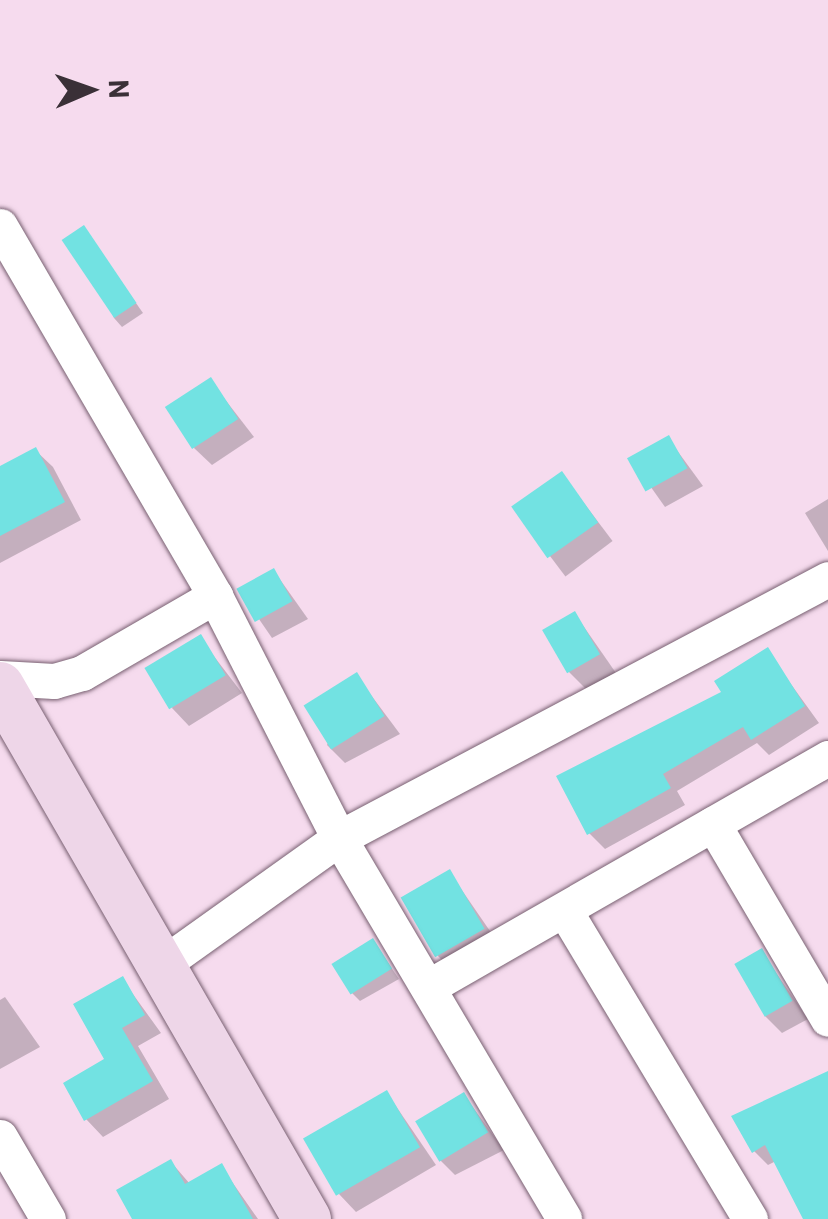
<!DOCTYPE html>
<style>
body{margin:0}
#map{position:relative;width:828px;height:1219px;overflow:hidden;background:#f6dbee;font-family:Barlow,sans-serif}
div>[style]{position:absolute}
[style*='--x']{left:calc(var(--x)*1px);top:calc(var(--y)*1px);width:calc(var(--w)*1px);rotate:calc(var(--a)*1deg)}
.shadow>*{inset:0;background:#0003;transform-origin:0 0}
.building>*{inset:0;background:#72e2e2;transform-origin:0 0}
.roads{filter:drop-shadow(0 0 2px #786071) drop-shadow(0 0 2px #786071)}
.street>*{height:35px;margin:-17.5px;padding:0 17.5px;transform-origin:17.5px;border-radius:17.5px;background:#fff}
.secondary>*{height:48px;margin:-24px;padding:0 24px;transform-origin:24px;border-radius:24px;background:#eed6e8}
span{translate:-50% -50%;white-space:nowrap;text-align:center;line-height:1.15;-webkit-text-stroke:9px #f6dbee;paint-order:stroke}
.north{position:absolute;left:40px;top:40px;width:100px;height:100px;-webkit-text-stroke:8px #f6dbee;paint-order:stroke;rotate:88deg;font-size:28px;font-weight:700;line-height:40px;text-align:center;color:#3a3037}
.north::after{content:'';display:block;margin:auto;width:35px;height:45px;background:#3a3037;clip-path:polygon(50% 0,100% 100%,50% 72%,0 100%)}
</style>
<div id="map">
<div class="shadow">
<i style="clip-path:polygon(83px 228px,143px 313px,122px 327px,114px 318px)"></i>
<i style="clip-path:polygon(210px 380px,254px 437px,212px 465px,194px 448px)"></i>
<i style="clip-path:polygon(668px 438px,703px 486px,665px 507px,631px 459px)"></i>
<i style="clip-path:polygon(35px 450px,53px 467px,81px 520px,0 563px,0 470px)"></i>
<i style="left:562px;top:474px;width:84px;height:59px;rotate:53deg"></i>
<i style="clip-path:polygon(828px 499px,828px 551px,805px 513px)"></i>
<i style="clip-path:polygon(274px 571px,308px 619px,272px 638px,239px 590px)"></i>
<i style="clip-path:polygon(575px 614px,616px 673px,586px 689px,569px 672px)"></i>
<i style="clip-path:polygon(200px 638px,242px 693px,189px 726px,172px 708px)"></i>
<i style="clip-path:polygon(767px 651px,819px 723px,769px 755px,757px 743px,677px 791px,685px 805px,605px 849px,589px 833px)"></i>
<i style="clip-path:polygon(356px 675px,400px 734px,345px 763px,327px 745px)"></i>
<i style="clip-path:polygon(450px 873px,501px 947px,456px 974px,438px 956px)"></i>
<i style="clip-path:polygon(373px 941px,399px 979px,360px 1001px,352px 993px)"></i>
<i style="clip-path:polygon(761px 951px,808px 1019px,782px 1033px,765px 1016px)"></i>
<i style="clip-path:polygon(122px 979px,161px 1033px,138px 1046px,169px 1099px,103px 1137px,86px 1119px,107px 1060px)"></i>
<i style="clip-path:polygon(5px 997px,40px 1047px,0 1069px,0 1000px)"></i>
<i style="clip-path:polygon(828px 1072px,828px 1219px,805px 1219px,776px 1161px,768px 1165px,754px 1151px)"></i>
<i style="clip-path:polygon(387px 1093px,436px 1165px,356px 1212px,339px 1194px)"></i>
<i style="clip-path:polygon(464px 1095px,504px 1150px,455px 1175px,438px 1158px)"></i>
<i style="clip-path:polygon(171px 1162px,190px 1184px,221px 1166px,258px 1219px,135px 1219px)"></i>
</div>
<div class="building">
<i style="left:84px;top:225px;width:94px;height:27px;rotate:56deg"></i>
<i style="left:211px;top:377px;width:50px;height:55px;rotate:57deg"></i>
<i style="left:669px;top:435px;width:38px;height:48px;rotate:61deg"></i>
<i style="clip-path:polygon(36px 447px,65px 502px,0 536px,0 466px)"></i>
<i style="left:562px;top:471px;width:63px;height:62px;rotate:55deg"></i>
<i style="left:274px;top:568px;width:38px;height:43px;rotate:61deg"></i>
<i style="left:575px;top:611px;width:50px;height:38px;rotate:60deg"></i>
<i style="left:201px;top:634px;width:48px;height:66px;rotate:59deg"></i>
<i style="clip-path:polygon(768px 647px,805px 706px,751px 740px,743px 727px,663px 774px,671px 788px,587px 835px,556px 776px,721px 692px,714px 681px)"></i>
<i style="left:357px;top:672px;width:52px;height:63px;rotate:58deg"></i>
<i style="left:450px;top:869px;width:69px;height:57px;rotate:60deg"></i>
<i style="left:373px;top:938px;width:36px;height:49px;rotate:58deg"></i>
<i style="left:762px;top:948px;width:61px;height:32px;rotate:60deg"></i>
<i style="clip-path:polygon(123px 976px,145px 1015px,122px 1028px,153px 1081px,84px 1121px,63px 1083px,104px 1059px,73px 1004px)"></i>
<i style="clip-path:polygon(828px 1071px,828px 1219px,803px 1219px,765px 1145px,752px 1153px,731px 1116px)"></i>
<i style="left:387px;top:1090px;width:66px;height:97px;rotate:60deg"></i>
<i style="left:464px;top:1092px;width:47px;height:57px;rotate:59deg"></i>
<i style="clip-path:polygon(171px 1159px,185px 1184px,222px 1163px,253px 1219px,132px 1219px,116px 1190px)"></i>
</div>
<div class="roads">
<div class="street">
<i style="--x:0;--y:226;--w:428;--a:59.8"></i>
<i style="--x:215;--y:596;--w:272;--a:62.9"></i>
<i style="--x:339;--y:838;--w:442;--a:59.4"></i>
<i style="--x:0;--y:678;--w:54;--a:3.2"></i>
<i style="--x:54;--y:681;--w:29;--a:-16"></i>
<i style="--x:82;--y:673;--w:154;--a:-30.1"></i>
<i style="--x:713;--y:824;--w:226;--a:59.5"></i>
<i style="--x:565;--y:911;--w:359;--a:59"></i>
<i style="--x:164;--y:963;--w:215;--a:-35.5"></i>
<i style="--x:339;--y:838;--w:553;--a:-27.91"></i>
<i style="--x:428;--y:987;--w:461;--a:-29.8"></i>
<i style="--x:0;--y:1137;--w:95;--a:59.7"></i>
</div>
<div class="secondary">
<i style="--x:0;--y:686;--w:615;--a:60.06"></i>
</div>
</div>
<div class="north">N</div>
</div>
